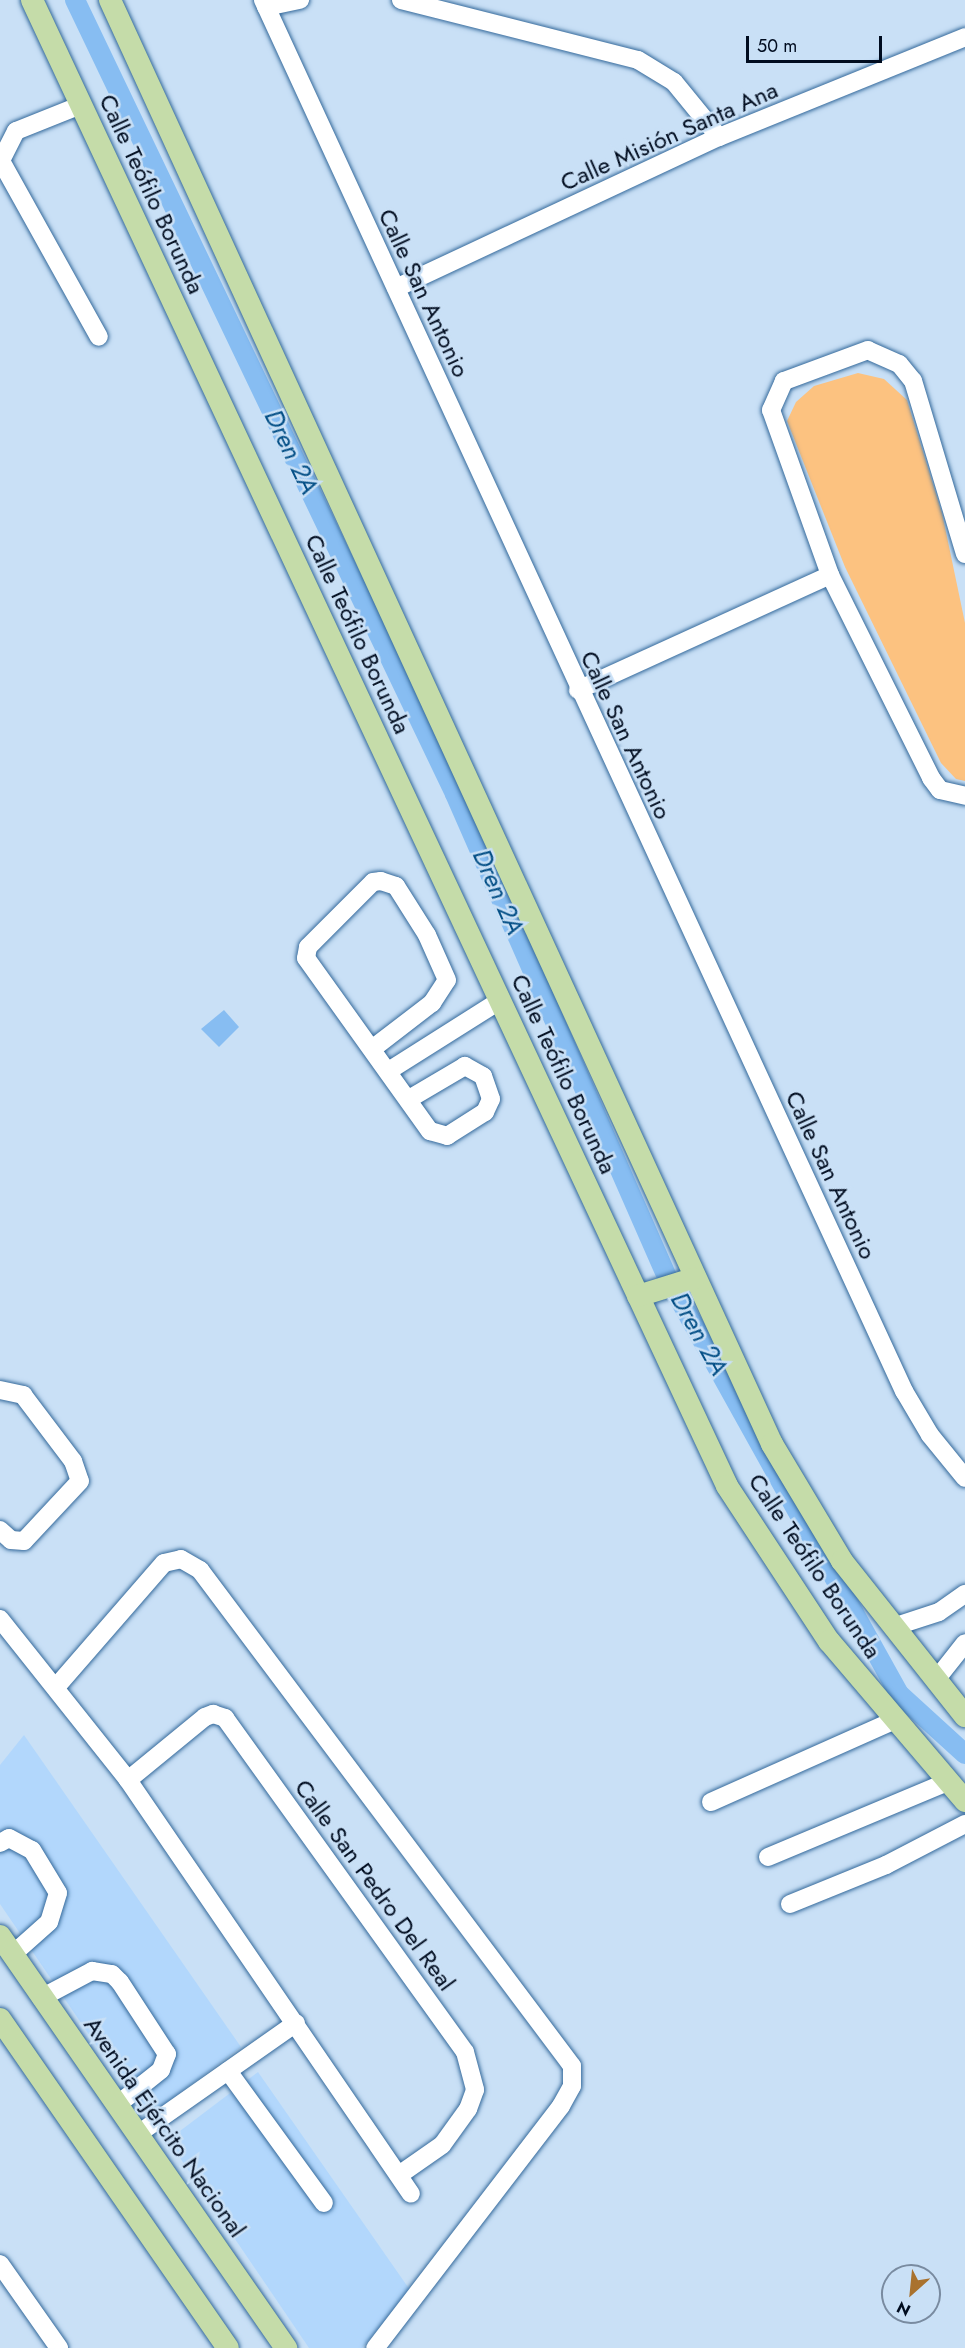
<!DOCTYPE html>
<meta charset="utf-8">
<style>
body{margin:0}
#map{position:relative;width:965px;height:2348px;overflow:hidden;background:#c9e0f6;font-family:Jost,sans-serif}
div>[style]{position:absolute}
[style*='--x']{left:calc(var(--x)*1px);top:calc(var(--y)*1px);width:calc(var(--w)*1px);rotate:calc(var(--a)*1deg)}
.built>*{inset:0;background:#b2d7fc}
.green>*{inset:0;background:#fcc280}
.water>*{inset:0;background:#87bdf2}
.canal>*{height:20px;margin:-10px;padding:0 10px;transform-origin:10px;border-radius:10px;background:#87bdf2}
.roads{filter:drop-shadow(0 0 2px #34699b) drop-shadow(0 0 2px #34699b)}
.minor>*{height:18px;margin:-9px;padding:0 9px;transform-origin:9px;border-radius:9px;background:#fff}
.major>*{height:22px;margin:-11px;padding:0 11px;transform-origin:11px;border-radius:11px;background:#c5dca9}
span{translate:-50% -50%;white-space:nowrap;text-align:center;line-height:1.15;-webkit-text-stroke:5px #c9e0f6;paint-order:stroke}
.street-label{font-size:24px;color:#000c1f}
.water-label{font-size:26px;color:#055087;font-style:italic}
.north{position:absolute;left:881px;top:2264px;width:60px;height:60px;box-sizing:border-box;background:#c9e0f6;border:2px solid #798ba0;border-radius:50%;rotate:207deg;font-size:16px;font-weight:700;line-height:24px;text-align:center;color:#000c1f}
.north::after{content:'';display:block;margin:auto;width:21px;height:27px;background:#a9722e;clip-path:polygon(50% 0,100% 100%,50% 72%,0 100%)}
.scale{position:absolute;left:746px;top:36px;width:136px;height:27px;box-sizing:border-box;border:3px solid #000c1f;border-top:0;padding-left:8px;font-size:18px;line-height:21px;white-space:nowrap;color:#000c1f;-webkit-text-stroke:4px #c9e0f6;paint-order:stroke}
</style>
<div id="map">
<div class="built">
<i style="clip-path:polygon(24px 1735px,241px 2047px,154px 2112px,141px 2111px,0 1904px,0 1765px)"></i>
<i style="clip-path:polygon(258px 2072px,410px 2290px,362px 2348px,309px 2348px,176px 2152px,176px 2134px)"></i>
</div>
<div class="green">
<i style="clip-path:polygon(858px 373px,884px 379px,907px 400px,942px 513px,965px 623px,965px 781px,956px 779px,941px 763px,845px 567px,787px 421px,796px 402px,814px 386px)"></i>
</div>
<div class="water">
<i style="clip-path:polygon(224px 1010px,239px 1027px,219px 1047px,201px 1029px)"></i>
</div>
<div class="canal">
<i style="--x:75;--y:0;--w:880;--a:64.42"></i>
<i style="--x:455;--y:794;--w:527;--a:66.3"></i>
<i style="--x:667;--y:1277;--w:477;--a:60.9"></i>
<i style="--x:899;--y:1694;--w:89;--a:42.3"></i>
</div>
<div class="roads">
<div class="minor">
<i style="--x:263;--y:0;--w:1532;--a:65.26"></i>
<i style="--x:904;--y:1391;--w:51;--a:59.4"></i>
<i style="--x:930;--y:1435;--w:55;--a:50.9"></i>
<i style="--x:401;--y:0;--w:244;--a:14.2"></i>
<i style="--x:638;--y:60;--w:42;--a:31.4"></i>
<i style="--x:674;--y:82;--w:71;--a:50.7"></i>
<i style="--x:266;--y:7;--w:35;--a:-12"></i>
<i style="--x:81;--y:105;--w:70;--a:158.2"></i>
<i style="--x:16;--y:131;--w:34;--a:117"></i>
<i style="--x:1;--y:161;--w:201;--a:60.9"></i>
<i style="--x:396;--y:288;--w:357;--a:-25.1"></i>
<i style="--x:719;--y:137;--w:266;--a:-22.1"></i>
<i style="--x:965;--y:554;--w:181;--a:-106.7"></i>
<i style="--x:913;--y:381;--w:22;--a:-129"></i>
<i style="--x:899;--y:364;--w:34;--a:-156"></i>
<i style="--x:868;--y:350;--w:90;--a:159.7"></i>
<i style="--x:784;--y:381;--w:32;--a:114"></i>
<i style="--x:771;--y:410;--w:175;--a:70.3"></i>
<i style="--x:830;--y:575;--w:227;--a:63.5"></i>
<i style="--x:931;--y:778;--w:15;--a:53"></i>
<i style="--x:940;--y:790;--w:26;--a:13"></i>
<i style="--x:578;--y:690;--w:277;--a:-24.5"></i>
<i style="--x:372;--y:1049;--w:76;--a:-37.5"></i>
<i style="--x:432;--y:1003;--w:27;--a:-57"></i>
<i style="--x:447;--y:980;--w:49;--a:-114"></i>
<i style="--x:427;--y:935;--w:58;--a:-122.3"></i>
<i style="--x:396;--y:886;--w:16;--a:-162"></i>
<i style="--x:381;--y:881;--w:8;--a:173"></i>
<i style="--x:373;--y:882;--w:92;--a:135"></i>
<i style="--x:308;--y:947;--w:11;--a:100"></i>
<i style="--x:306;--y:958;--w:213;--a:54.4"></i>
<i style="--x:430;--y:1131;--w:18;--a:16"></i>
<i style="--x:447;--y:1136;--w:45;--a:-32.3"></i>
<i style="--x:485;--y:1112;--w:14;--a:-65"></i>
<i style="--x:491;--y:1099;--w:24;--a:-109"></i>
<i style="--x:483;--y:1076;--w:21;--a:-151"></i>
<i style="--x:465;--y:1066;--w:65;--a:149.5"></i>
<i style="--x:390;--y:1070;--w:129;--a:-32.3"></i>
<i style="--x:0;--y:1390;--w:24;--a:12"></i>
<i style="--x:23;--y:1395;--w:83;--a:52.9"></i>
<i style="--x:73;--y:1461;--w:21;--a:71"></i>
<i style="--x:80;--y:1481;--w:82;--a:133"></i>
<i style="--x:24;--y:1541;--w:13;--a:-176"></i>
<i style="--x:11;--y:1540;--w:15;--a:-138"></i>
<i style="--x:0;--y:1619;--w:206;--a:51.5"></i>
<i style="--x:128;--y:1780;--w:501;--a:55.64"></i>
<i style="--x:893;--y:1627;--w:48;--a:-18.1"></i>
<i style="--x:939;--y:1612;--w:32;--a:-35"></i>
<i style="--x:935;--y:1681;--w:48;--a:-51.7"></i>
<i style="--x:57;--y:1686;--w:163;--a:-49"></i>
<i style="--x:164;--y:1563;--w:17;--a:-13"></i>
<i style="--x:181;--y:1559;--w:22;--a:30"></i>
<i style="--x:200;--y:1570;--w:620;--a:53.13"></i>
<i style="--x:572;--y:2066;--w:20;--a:90"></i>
<i style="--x:572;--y:2086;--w:23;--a:119"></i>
<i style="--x:561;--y:2106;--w:305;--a:127.5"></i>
<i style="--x:128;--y:1780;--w:99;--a:-39.3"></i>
<i style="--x:205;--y:1717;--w:9;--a:-21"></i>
<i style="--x:213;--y:1714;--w:13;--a:18"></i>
<i style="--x:225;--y:1718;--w:411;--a:54.3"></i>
<i style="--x:465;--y:2052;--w:39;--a:75"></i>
<i style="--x:475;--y:2090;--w:20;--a:110"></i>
<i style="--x:468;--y:2109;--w:44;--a:125.8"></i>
<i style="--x:442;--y:2145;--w:52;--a:145.1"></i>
<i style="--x:711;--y:1802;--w:199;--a:-24"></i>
<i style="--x:0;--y:1843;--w:10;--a:-29"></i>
<i style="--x:9;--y:1838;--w:26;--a:28"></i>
<i style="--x:32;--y:1850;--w:50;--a:58.8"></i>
<i style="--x:58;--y:1893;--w:30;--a:107"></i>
<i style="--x:49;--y:1922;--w:50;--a:138.3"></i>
<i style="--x:768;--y:1857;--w:194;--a:-22.7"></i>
<i style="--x:790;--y:1904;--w:104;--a:-22.1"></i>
<i style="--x:886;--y:1865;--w:89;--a:-27.4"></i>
<i style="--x:41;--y:1998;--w:58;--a:-27.9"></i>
<i style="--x:92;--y:1971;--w:20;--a:9"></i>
<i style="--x:112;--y:1974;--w:11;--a:45"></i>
<i style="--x:120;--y:1982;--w:86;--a:56.9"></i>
<i style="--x:167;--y:2054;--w:17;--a:111"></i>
<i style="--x:161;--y:2070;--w:56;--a:141.5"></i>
<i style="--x:228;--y:2071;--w:163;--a:54"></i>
<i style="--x:138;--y:2134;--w:193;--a:-35.1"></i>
<i style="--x:0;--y:2264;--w:103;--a:54.9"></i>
</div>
<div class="major">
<i style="--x:32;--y:0;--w:1640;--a:64.93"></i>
<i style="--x:727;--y:1486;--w:186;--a:56.7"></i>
<i style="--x:829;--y:1641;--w:210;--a:49.6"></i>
<i style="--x:110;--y:0;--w:1589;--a:65.37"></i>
<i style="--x:772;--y:1444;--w:136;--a:59.1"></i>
<i style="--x:842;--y:1561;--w:198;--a:51.6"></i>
<i style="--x:638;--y:1296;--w:58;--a:-17.2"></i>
<i style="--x:0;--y:1936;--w:502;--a:55.23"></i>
<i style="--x:0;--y:2019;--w:400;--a:55.3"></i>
</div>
</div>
<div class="street-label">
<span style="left:669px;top:136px;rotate:-24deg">Calle Misión Santa Ana</span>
<span style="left:152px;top:194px;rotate:65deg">Calle Teófilo Borunda</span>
<span style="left:424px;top:293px;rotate:65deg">Calle San Antonio</span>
<span style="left:358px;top:634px;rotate:65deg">Calle Teófilo Borunda</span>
<span style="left:626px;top:735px;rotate:65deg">Calle San Antonio</span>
<span style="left:564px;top:1074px;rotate:65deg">Calle Teófilo Borunda</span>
<span style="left:831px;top:1175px;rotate:65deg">Calle San Antonio</span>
<span style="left:815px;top:1566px;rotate:56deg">Calle Teófilo Borunda</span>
<span style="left:375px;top:1885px;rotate:54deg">Calle San Pedro Del Real</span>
<span style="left:165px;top:2127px;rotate:55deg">Avenida Ejército Nacional</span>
</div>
<div class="water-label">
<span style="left:291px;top:452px;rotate:64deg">Dren 2A</span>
<span style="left:498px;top:892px;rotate:66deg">Dren 2A</span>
<span style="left:699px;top:1334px;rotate:61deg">Dren 2A</span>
</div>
<div class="north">N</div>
<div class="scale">50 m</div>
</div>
